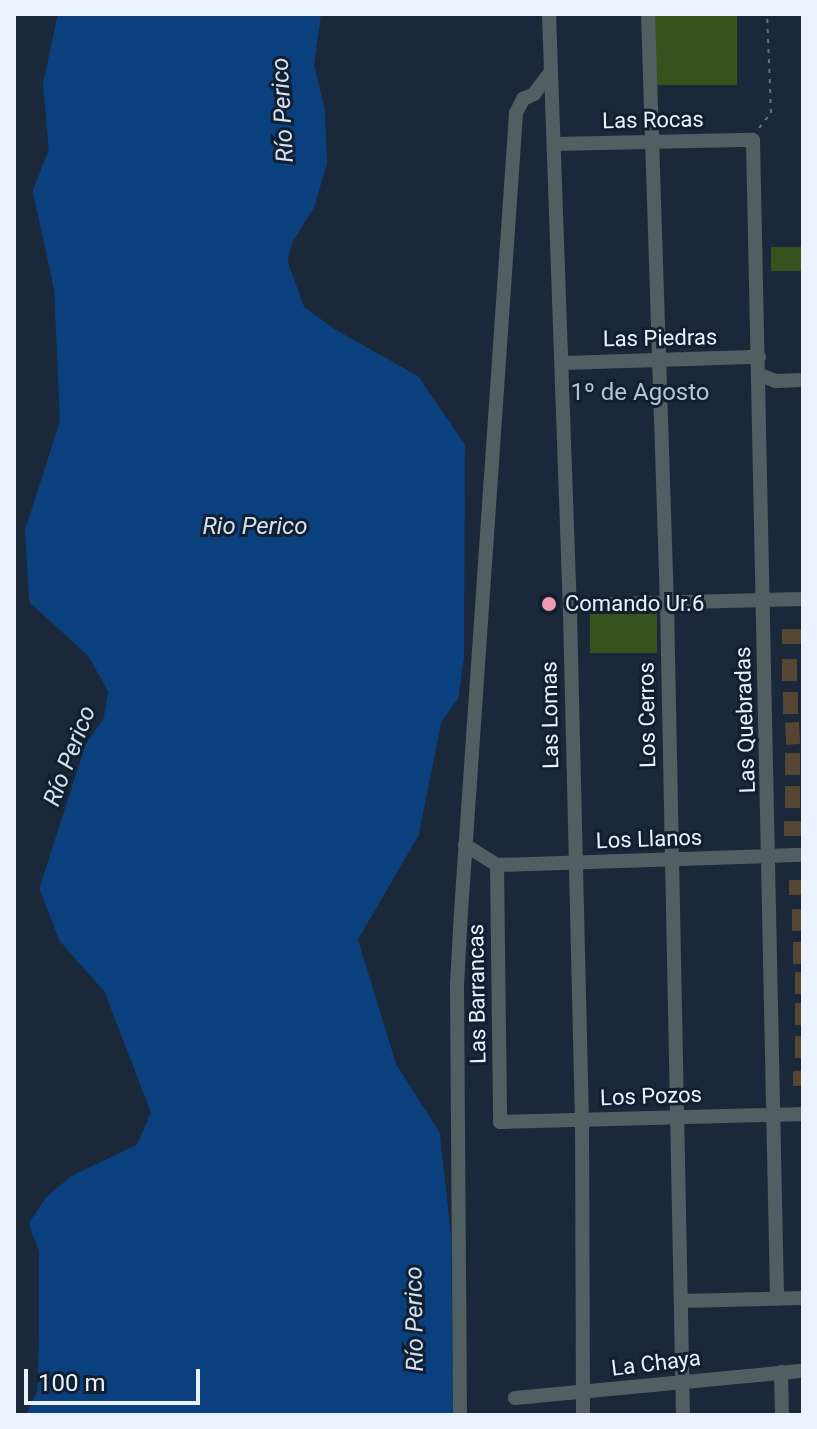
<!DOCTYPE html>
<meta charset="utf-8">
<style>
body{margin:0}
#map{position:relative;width:817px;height:1429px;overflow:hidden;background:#1b2839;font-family:Roboto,sans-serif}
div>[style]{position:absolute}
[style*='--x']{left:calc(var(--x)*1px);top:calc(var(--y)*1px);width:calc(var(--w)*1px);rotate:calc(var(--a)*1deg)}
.green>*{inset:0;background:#36531d;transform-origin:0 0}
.water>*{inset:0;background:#09407d}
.river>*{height:22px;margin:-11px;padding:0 11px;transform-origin:11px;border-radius:11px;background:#09407d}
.building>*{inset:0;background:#544633;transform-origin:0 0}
.path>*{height:2px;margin-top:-1px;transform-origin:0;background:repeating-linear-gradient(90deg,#65717f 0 4px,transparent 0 10px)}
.minor>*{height:14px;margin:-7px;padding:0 7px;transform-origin:7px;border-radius:7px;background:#525f62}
.dots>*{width:22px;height:22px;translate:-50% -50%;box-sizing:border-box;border:4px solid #121f2f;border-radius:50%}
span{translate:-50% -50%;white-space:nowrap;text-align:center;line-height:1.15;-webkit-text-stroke:6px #121f2f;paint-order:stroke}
.street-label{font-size:22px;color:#e9f2fd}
.poi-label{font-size:22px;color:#e9f2fd}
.left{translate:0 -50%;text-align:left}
.water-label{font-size:24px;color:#d2e0f2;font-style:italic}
.neighbourhood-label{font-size:24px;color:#b3c4da}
.frame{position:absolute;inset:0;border:16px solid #e9f2fd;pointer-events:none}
.scale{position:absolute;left:24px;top:1369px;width:176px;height:36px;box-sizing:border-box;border:4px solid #e9f2fd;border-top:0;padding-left:10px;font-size:24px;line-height:28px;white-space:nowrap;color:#e9f2fd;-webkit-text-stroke:6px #121f2f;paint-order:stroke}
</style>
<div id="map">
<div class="green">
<i style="left:655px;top:14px;width:82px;height:71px"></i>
<i style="left:803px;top:247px;width:24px;height:32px;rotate:90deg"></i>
<i style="left:657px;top:613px;width:40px;height:67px;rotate:90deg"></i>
</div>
<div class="water">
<i style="clip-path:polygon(70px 14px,310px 14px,303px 65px,314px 112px,316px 162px,304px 203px,282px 238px,276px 262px,295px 314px,328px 338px,410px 384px,454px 448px,453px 657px,448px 693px,431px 718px,408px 832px,346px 938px,386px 1069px,429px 1136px,440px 1235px,442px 1415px,38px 1415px,48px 1395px,50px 1340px,50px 1249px,41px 1225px,54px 1205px,78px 1185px,145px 1153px,163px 1113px,114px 986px,69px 935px,51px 888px,96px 748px,114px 723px,120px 690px,97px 649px,40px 597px,36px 532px,71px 423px,65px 288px,44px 192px,60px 151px,54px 85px)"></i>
</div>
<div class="river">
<i style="--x:310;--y:14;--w:51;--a:97.8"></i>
<i style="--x:303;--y:65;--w:48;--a:76.8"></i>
<i style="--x:314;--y:112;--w:50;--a:87.7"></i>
<i style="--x:316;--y:162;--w:43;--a:106.3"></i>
<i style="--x:304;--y:203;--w:41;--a:122.2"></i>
<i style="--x:282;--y:238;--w:25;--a:104"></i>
<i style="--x:276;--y:262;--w:55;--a:69.9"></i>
<i style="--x:295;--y:314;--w:41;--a:36"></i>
<i style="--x:328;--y:338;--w:94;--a:29.3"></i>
<i style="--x:410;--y:384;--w:78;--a:55.5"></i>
<i style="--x:454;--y:448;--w:209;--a:90.3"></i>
<i style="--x:453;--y:657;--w:36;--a:98"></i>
<i style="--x:448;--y:693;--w:30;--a:124"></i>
<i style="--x:431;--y:718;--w:116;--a:101.4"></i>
<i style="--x:408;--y:832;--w:123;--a:120.3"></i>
<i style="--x:346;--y:938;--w:137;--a:73"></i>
<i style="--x:386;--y:1069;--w:80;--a:57.3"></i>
<i style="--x:429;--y:1136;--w:100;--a:83.7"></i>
<i style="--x:440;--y:1235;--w:180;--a:89.4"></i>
<i style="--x:38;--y:1415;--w:22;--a:-63"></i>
<i style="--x:48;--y:1395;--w:55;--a:-87.9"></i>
<i style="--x:50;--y:1340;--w:91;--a:-90"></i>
<i style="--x:50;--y:1249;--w:26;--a:-111"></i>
<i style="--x:41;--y:1225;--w:24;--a:-57"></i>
<i style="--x:54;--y:1205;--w:31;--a:-40"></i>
<i style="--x:78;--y:1185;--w:74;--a:-25.5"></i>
<i style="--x:145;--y:1153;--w:44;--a:-65.8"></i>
<i style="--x:163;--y:1113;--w:136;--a:-111.1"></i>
<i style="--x:114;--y:986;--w:68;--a:-131.4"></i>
<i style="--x:69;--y:935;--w:50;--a:-111"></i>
<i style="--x:51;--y:888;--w:147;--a:-72.2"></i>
<i style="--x:96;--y:748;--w:31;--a:-54"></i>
<i style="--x:114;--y:723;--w:34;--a:-80"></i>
<i style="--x:120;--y:690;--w:47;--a:-119.3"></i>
<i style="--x:97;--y:649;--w:77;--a:-137.6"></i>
<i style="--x:40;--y:597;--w:65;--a:-93.5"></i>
<i style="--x:36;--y:532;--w:114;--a:-72.2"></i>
<i style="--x:71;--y:423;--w:135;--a:-92.5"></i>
<i style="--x:65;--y:288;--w:98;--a:-102.3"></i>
<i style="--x:44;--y:192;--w:44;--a:-68.7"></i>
<i style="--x:60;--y:151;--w:66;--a:-95.2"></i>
<i style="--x:54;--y:85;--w:73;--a:-78.1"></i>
</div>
<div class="building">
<i style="left:803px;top:629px;width:15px;height:21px;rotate:90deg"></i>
<i style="left:782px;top:659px;width:15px;height:22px"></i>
<i style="left:783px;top:692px;width:15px;height:22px"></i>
<i style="left:799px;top:722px;width:22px;height:14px;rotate:87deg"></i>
<i style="left:785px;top:753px;width:15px;height:22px"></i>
<i style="left:785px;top:786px;width:15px;height:22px"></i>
<i style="left:784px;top:821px;width:19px;height:15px"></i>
<i style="left:789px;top:880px;width:14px;height:15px"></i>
<i style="left:792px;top:909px;width:11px;height:22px"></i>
<i style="left:793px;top:942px;width:10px;height:22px"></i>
<i style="left:803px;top:972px;width:22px;height:8px;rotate:90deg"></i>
<i style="left:795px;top:1003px;width:8px;height:22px"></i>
<i style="left:795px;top:1036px;width:8px;height:22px"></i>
<i style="left:793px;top:1071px;width:10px;height:15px"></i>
</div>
<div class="path">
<i style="--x:759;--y:128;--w:19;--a:-51"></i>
<i style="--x:771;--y:113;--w:99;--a:-92.3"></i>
</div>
<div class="minor">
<i style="--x:549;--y:14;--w:599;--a:87.99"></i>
<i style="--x:570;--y:613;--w:508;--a:88.65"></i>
<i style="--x:582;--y:1121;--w:294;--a:89.8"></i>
<i style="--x:648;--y:14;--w:590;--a:88.16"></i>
<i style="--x:667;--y:604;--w:811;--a:88.87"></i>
<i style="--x:554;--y:144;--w:199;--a:-1.2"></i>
<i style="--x:753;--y:140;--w:1159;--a:88.81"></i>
<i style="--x:563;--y:363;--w:196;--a:-1.8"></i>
<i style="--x:760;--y:375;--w:17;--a:21"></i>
<i style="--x:776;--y:381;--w:27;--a:-2"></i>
<i style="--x:570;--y:605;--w:233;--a:-1.5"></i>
<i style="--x:465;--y:845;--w:38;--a:32"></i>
<i style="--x:497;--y:865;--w:257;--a:89.3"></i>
<i style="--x:500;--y:1122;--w:303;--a:-1.5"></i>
<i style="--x:497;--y:865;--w:306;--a:-1.9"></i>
<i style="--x:681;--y:1301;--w:122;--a:-1.4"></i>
<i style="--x:781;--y:1372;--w:43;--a:88.7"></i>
<i style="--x:515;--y:1398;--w:289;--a:-5.4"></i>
<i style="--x:460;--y:1415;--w:430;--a:-90.4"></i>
<i style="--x:457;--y:985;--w:73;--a:-86.9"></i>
<i style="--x:461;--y:912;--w:801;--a:-86.06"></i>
<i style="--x:516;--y:113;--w:16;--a:-63"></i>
<i style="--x:523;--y:99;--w:12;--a:-24"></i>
<i style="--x:534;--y:94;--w:26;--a:-53"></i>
</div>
<div class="dots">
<i style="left:549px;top:604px;background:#f19ab2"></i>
</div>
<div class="street-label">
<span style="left:653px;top:120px;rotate:-1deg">Las Rocas</span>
<span style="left:660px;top:338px;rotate:-1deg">Las Piedras</span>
<span style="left:550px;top:715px;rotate:-91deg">Las Lomas</span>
<span style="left:647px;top:715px;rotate:-91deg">Los Cerros</span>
<span style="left:745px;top:720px;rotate:-92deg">Las Quebradas</span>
<span style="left:649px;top:839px;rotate:-2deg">Los Llanos</span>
<span style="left:477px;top:994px;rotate:-91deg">Las Barrancas</span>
<span style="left:651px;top:1096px;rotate:-2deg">Los Pozos</span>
<span style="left:656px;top:1363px;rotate:-7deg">La Chaya</span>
</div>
<div class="poi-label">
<span class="left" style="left:565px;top:604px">Comando Ur.6</span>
</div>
<div class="water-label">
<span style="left:283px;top:110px;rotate:-93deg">Río Perico</span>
<span style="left:255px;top:527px">Rio Perico</span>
<span style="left:70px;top:756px;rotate:-69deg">Río Perico</span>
<span style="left:415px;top:1319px;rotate:-91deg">Río Perico</span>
</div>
<div class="neighbourhood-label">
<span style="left:640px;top:393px">1º de Agosto</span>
</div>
<div class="frame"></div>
<div class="scale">100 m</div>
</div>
